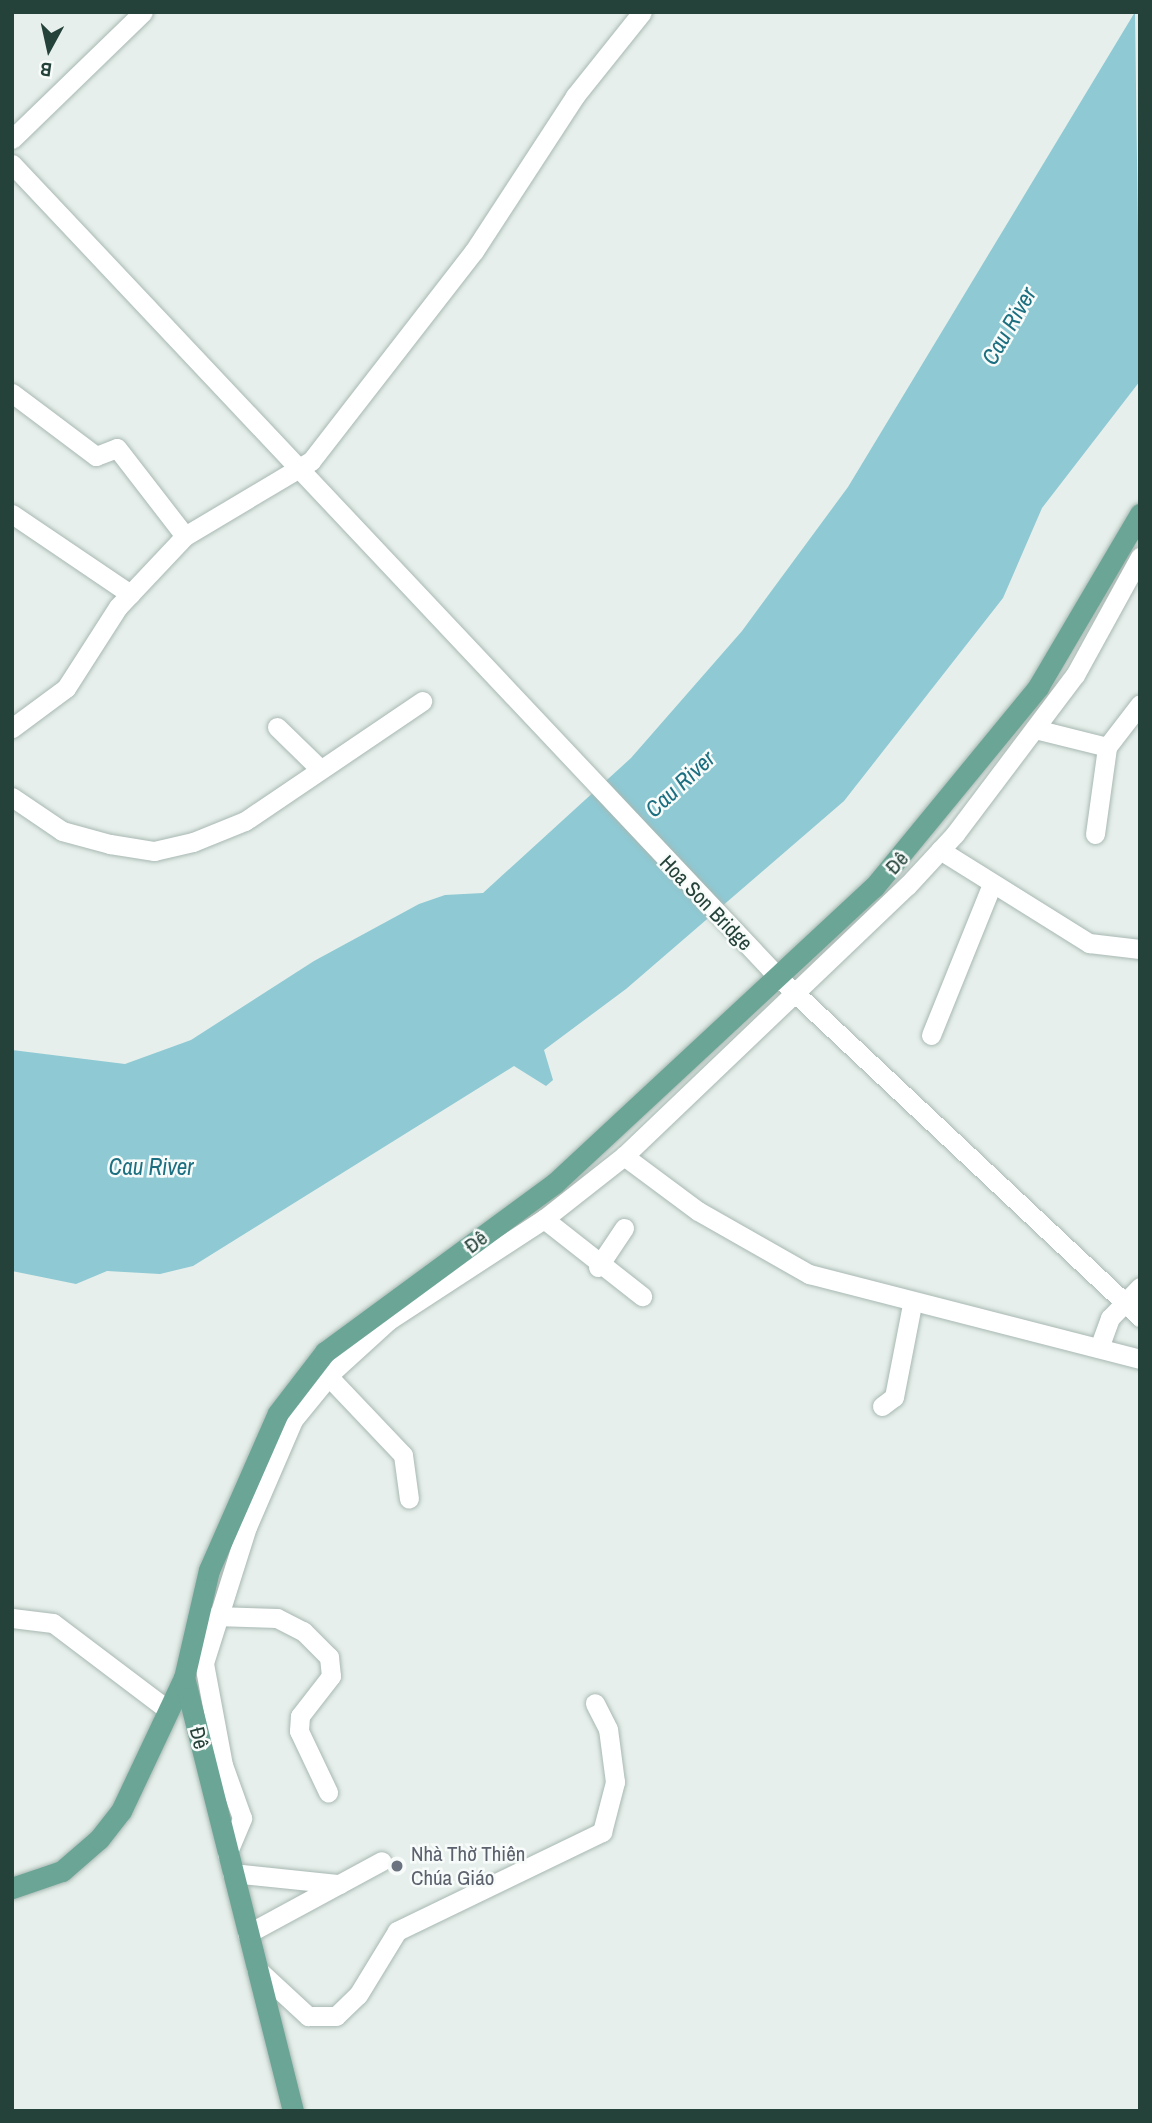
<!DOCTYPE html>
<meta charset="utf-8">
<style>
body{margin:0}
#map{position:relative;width:1152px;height:2123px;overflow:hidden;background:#e6efeb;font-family:"Archivo Narrow",sans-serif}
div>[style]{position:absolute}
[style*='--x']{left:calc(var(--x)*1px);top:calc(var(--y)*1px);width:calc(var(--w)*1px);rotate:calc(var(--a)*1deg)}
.water>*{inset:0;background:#8ec9d4}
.roads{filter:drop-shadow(0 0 2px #a8b8b2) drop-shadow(0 0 2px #a8b8b2)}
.minor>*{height:19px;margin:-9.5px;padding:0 9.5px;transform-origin:9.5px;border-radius:9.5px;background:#fff}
.major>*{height:21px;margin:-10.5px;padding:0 10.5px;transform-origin:10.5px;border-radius:10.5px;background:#6aa596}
.dots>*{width:19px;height:19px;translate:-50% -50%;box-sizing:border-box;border:4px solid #f7fbf9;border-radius:50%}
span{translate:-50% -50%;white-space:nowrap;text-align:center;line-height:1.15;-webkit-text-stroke:5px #f7fbf9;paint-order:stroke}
.street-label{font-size:21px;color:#24423a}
.worship-label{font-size:21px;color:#5b616d}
.left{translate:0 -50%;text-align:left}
.water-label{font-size:23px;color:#1c6f80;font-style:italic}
.frame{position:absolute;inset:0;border:14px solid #24423a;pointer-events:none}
.north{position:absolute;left:14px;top:14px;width:70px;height:70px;-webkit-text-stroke:5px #f7fbf9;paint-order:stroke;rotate:188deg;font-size:19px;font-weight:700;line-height:28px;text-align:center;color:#24423a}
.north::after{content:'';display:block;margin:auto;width:24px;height:32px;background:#24423a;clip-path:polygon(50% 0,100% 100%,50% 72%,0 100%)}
</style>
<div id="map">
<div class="water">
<i style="clip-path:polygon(1135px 12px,1140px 381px,1042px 508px,1003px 598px,844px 801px,626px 989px,544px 1050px,553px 1080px,546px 1086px,514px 1066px,193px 1266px,160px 1274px,107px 1271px,76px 1284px,12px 1271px,12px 1050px,125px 1064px,191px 1040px,314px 961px,419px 904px,445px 895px,483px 893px,631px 758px,742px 631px,848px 487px)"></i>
</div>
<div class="roads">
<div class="minor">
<i style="--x:12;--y:139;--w:182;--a:-44.1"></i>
<i style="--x:12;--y:164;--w:1117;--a:46.7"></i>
<i style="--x:778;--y:977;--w:497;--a:43.2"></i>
<i style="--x:12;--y:393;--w:105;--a:36.9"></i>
<i style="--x:96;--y:456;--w:22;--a:-21"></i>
<i style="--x:117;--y:448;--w:111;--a:52.3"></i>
<i style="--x:12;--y:514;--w:143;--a:34.1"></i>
<i style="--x:277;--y:727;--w:60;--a:44.3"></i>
<i style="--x:12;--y:728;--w:67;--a:-36.5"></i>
<i style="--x:66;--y:688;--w:96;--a:-57.3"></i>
<i style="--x:118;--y:607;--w:98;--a:-46.7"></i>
<i style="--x:185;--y:536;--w:147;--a:-30.8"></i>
<i style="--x:311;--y:461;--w:266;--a:-52.2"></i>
<i style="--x:474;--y:251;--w:185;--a:-56.9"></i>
<i style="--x:575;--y:96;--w:107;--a:-51.4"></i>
<i style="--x:1035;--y:729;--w:74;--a:14"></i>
<i style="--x:12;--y:797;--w:60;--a:34.2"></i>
<i style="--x:62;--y:831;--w:50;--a:15.2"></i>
<i style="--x:110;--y:844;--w:45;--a:9"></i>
<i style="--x:154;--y:851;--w:40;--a:-13"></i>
<i style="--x:193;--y:842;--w:56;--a:-22"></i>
<i style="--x:245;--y:821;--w:214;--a:-34.1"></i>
<i style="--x:1095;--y:834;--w:88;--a:-82.1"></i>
<i style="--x:1107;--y:747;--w:54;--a:-52.5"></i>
<i style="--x:940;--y:850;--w:176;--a:32"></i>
<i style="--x:1089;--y:943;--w:51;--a:6.7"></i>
<i style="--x:931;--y:1035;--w:163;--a:-68"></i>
<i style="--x:624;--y:1156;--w:92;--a:36.6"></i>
<i style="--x:698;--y:1211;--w:128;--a:29.6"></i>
<i style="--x:809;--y:1274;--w:342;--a:14.4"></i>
<i style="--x:544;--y:1219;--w:125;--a:38.2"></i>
<i style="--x:598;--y:1267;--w:47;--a:-56.3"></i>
<i style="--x:1099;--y:1348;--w:32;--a:-70"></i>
<i style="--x:1110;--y:1318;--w:43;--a:-45.9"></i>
<i style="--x:328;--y:1376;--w:109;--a:46.5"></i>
<i style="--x:403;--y:1455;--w:44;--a:82.2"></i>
<i style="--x:882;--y:1406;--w:15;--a:-37"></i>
<i style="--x:894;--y:1397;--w:95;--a:-79"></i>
<i style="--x:215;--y:1616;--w:62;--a:1.8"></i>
<i style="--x:277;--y:1618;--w:29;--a:27"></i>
<i style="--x:303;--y:1631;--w:37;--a:45"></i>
<i style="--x:329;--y:1657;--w:19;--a:84"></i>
<i style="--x:331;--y:1676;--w:51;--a:127.8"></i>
<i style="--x:300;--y:1716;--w:15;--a:94"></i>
<i style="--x:299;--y:1731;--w:68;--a:64.6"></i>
<i style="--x:12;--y:1618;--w:41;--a:7"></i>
<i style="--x:53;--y:1623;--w:144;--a:37.1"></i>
<i style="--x:227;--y:1854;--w:39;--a:-67"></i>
<i style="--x:242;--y:1818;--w:56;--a:-109.7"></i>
<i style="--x:223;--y:1765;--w:104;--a:-100.6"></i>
<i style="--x:204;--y:1663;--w:143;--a:-72.5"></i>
<i style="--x:247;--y:1527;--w:116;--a:-66.7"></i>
<i style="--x:293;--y:1420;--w:63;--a:-50.8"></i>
<i style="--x:333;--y:1371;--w:76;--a:-42.3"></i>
<i style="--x:389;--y:1320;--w:185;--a:-33.1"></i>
<i style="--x:544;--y:1219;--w:102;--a:-38.2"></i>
<i style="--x:624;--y:1156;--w:391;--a:-43.7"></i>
<i style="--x:907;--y:886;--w:71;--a:-47.3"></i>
<i style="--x:955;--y:834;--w:199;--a:-53"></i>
<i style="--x:1075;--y:675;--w:135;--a:-61.2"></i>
<i style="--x:232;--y:1873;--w:108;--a:5.9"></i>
<i style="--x:247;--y:1934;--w:153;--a:-28.4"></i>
<i style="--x:256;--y:1968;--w:71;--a:42.7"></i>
<i style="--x:308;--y:2016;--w:28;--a:0"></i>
<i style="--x:336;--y:2016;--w:30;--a:-44"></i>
<i style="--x:358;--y:1995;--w:75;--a:-58.6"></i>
<i style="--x:397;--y:1931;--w:228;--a:-25.8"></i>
<i style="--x:602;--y:1832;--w:52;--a:-75.4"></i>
<i style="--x:615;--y:1782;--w:53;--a:-97.5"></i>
<i style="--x:608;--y:1729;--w:29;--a:-117"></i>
</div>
<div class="major">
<i style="--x:12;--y:1888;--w:53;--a:-18.8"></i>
<i style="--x:62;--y:1871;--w:49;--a:-40.9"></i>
<i style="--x:99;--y:1839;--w:36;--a:-52"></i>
<i style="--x:121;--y:1811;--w:147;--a:-64.7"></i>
<i style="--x:293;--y:2111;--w:447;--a:-104.1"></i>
<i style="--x:184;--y:1678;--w:111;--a:-77"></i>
<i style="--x:209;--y:1570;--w:171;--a:-66.3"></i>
<i style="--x:278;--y:1413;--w:77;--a:-52.4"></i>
<i style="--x:325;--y:1352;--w:285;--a:-36.3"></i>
<i style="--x:555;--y:1183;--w:435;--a:-42.9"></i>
<i style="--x:874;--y:887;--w:259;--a:-50.6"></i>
<i style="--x:1038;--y:687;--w:201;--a:-59.5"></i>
</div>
</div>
<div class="dots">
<i style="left:397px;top:1866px;background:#6b7280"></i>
</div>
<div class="street-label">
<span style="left:897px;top:863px;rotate:-47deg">Đê</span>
<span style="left:706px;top:903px;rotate:46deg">Hoa Son Bridge</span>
<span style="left:476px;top:1242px;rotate:-37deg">Đê</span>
<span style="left:199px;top:1738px;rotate:76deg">Đê</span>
</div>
<div class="worship-label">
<span class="left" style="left:411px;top:1866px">Nhà Thờ Thiên<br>Chúa Giáo</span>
</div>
<div class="water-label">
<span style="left:1009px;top:326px;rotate:-60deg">Cau River</span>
<span style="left:680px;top:784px;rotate:-43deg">Cau River</span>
<span style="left:151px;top:1167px">Cau River</span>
</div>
<div class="frame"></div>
<div class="north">B</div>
</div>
